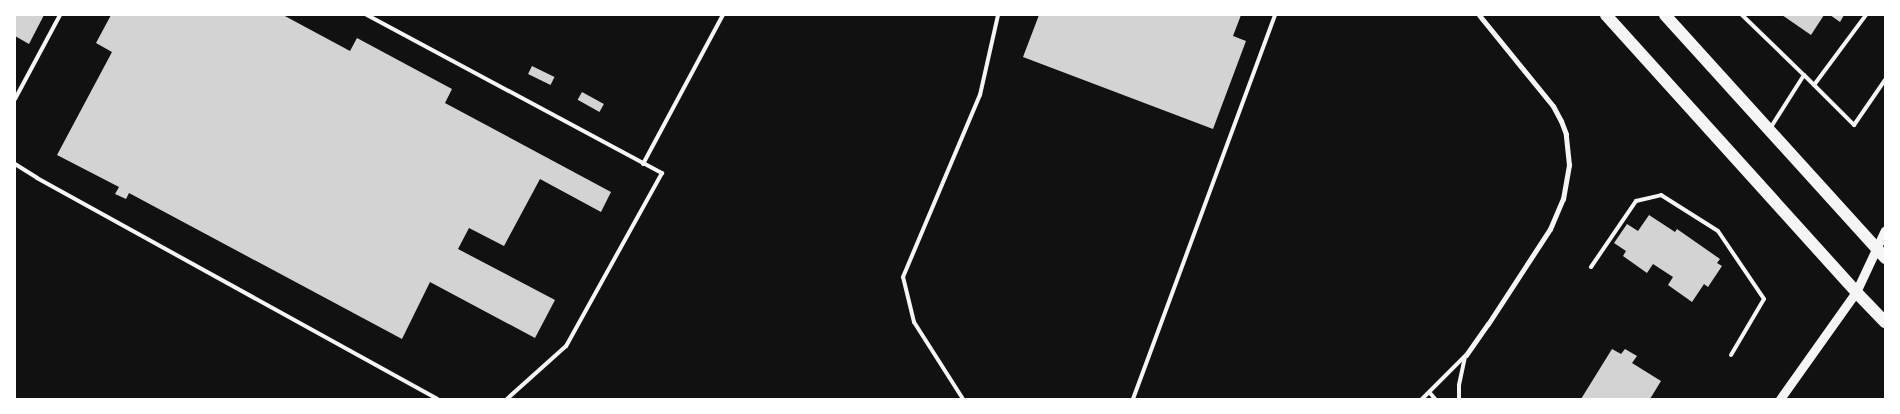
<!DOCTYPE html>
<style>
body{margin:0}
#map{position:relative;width:1900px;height:414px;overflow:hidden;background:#111;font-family:Jost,sans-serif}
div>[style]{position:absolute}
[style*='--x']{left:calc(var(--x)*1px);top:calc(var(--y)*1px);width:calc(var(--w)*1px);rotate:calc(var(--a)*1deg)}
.building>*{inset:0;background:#d3d3d3;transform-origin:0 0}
.service>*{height:4px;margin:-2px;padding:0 2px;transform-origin:2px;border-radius:2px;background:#f5f5f5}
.minor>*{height:5px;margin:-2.5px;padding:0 2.5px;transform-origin:2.5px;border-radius:2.5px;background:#f5f5f5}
.tertiary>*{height:9px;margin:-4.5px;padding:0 4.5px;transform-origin:4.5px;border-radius:4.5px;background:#f5f5f5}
.primary>*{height:12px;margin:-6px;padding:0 6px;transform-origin:6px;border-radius:6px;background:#f5f5f5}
span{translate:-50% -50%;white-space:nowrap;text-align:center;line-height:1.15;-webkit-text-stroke:4.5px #fff;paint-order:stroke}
.frame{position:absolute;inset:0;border:16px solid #fff;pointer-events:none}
</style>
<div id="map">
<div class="building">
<i style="clip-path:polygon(15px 15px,44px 15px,29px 44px,15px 36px)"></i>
<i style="clip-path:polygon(111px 15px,283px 15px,350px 51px,357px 38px,452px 89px,445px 103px,611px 192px,601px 212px,540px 179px,504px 246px,469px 228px,458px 249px,555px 300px,535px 338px,430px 282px,402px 339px,129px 193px,126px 199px,115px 194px,119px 187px,57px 155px,112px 52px,96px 43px)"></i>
<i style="clip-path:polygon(1039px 15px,1241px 15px,1233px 36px,1246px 41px,1213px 129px,1023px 57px)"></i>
<i style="clip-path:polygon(1782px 15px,1824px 15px,1811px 35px)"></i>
<i style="clip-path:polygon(1830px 15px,1844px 15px,1840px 22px)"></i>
<i style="left:532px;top:66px;width:25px;height:9px;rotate:26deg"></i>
<i style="left:582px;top:92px;width:25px;height:9px;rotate:29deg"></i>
<i style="clip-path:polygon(1649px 215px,1675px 232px,1677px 229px,1720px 259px,1717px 263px,1722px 266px,1708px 287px,1704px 284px,1692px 302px,1668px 285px,1673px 277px,1653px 264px,1647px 273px,1623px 256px,1626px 251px,1614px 243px,1627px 224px,1638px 231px)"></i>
<i style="clip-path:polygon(1612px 349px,1621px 354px,1625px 349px,1637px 356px,1632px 363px,1661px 381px,1650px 399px,1581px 399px)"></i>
</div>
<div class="service">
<i style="--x:367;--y:15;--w:335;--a:28.2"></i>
<i style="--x:662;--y:173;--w:198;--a:119"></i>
<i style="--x:566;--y:346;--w:79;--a:138.1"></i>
<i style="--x:1742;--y:15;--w:86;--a:44.1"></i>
<i style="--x:1804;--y:75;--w:62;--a:122.4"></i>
<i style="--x:1804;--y:75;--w:71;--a:45"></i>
<i style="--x:1854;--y:125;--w:55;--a:-55.4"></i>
<i style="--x:1814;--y:85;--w:87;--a:-53.4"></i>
<i style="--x:15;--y:99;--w:95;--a:-61.8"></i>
<i style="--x:15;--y:164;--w:26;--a:32"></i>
<i style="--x:37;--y:178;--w:457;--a:28.9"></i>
<i style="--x:643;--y:164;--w:169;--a:-61.8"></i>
<i style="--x:1591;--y:267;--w:80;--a:-55.7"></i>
<i style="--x:1636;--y:201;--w:26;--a:-13"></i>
<i style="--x:1661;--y:195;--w:67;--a:32.3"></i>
<i style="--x:1718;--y:231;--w:82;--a:55.9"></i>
<i style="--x:1764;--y:299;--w:65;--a:120.5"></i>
<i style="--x:1430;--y:393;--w:8;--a:50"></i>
<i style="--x:963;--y:399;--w:91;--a:-122.5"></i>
<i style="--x:914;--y:322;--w:46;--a:-103.7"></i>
<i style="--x:903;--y:277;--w:198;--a:-67.1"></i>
<i style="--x:980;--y:95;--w:82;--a:-77.3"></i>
<i style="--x:1133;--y:399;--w:409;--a:-69.7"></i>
<i style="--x:1422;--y:399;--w:62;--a:-45"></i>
<i style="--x:1459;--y:399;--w:14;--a:-90"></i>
<i style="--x:1459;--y:385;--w:29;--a:-78"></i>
</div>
<div class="minor">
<i style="--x:1466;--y:355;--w:38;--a:-55"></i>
<i style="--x:1488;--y:324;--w:113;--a:-56.9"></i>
<i style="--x:1550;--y:229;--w:33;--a:-67"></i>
<i style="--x:1563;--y:199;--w:35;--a:-80"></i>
<i style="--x:1569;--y:165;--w:31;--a:-96"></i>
<i style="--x:1566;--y:134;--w:14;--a:-111"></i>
<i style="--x:1561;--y:121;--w:17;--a:-118"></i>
<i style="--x:1553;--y:106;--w:117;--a:-129.1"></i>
</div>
<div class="tertiary">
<i style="--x:1780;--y:399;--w:131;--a:-54.6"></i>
<i style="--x:1856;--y:292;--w:68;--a:-64.9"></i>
</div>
<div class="primary">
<i style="--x:1606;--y:15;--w:373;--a:47.9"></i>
<i style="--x:1856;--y:292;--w:42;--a:46"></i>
<i style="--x:1665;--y:15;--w:328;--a:47.8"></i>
</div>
<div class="frame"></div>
</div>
